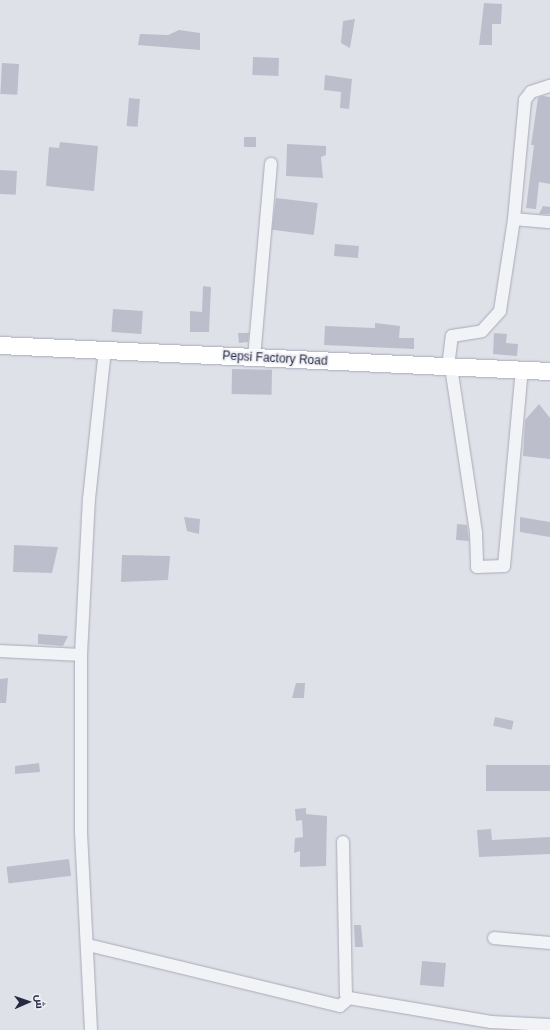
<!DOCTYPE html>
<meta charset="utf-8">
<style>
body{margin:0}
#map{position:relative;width:550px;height:1030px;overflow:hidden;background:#dfe1e9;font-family:Arial,Cairo,sans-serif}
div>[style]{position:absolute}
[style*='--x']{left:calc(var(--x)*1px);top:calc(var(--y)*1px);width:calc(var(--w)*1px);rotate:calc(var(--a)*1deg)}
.building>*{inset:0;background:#bcbecc;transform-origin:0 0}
.roads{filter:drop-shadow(0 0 1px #a8aab7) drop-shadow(0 0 1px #a8aab7)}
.minor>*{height:12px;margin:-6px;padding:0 6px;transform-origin:6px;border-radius:6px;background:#f2f3f7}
.secondary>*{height:17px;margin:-8.5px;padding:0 8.5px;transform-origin:8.5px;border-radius:8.5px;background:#fff}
span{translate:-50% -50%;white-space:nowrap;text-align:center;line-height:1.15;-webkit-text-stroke:3.5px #eff0f7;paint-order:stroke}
.street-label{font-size:12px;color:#272a41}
.north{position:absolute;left:8px;top:982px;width:40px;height:40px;-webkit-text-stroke:3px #eff0f7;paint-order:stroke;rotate:88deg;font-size:11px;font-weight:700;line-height:16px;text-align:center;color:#272a41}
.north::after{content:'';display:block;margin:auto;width:14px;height:18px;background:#272a41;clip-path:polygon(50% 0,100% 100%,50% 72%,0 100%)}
</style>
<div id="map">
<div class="building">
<i style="clip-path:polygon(484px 3px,502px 4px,501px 24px,492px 24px,492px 45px,479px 45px)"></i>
<i style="clip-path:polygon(355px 19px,350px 48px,341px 43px,343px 21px)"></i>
<i style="clip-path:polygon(179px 30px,200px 33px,200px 50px,138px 45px,140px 34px,168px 35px)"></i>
<i style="left:253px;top:57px;width:26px;height:18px;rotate:2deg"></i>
<i style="left:2px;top:63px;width:17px;height:31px;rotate:3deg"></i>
<i style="clip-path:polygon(325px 75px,352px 79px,349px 109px,340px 108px,341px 92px,324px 90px)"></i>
<i style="clip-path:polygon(542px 96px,550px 97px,550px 184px,539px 182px,536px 209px,526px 208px,534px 145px,531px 145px,538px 98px)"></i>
<i style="left:129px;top:98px;width:11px;height:28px;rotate:5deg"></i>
<i style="left:244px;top:137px;width:12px;height:10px"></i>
<i style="clip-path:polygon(60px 142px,98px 146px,94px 191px,46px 186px,49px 147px,59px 148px)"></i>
<i style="clip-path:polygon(287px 144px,326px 146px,326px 155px,321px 157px,323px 178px,286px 176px)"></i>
<i style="left:0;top:170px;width:17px;height:24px;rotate:3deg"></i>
<i style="left:276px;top:198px;width:42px;height:32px;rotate:7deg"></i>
<i style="clip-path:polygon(543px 206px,550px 207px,550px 214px,539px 214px)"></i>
<i style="left:335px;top:244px;width:24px;height:12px;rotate:5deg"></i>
<i style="clip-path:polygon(203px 286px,211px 287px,209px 332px,190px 332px,190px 311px,202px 312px)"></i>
<i style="left:113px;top:309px;width:30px;height:23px;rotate:4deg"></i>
<i style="clip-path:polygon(375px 323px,400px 326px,399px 338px,414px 338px,414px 349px,324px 345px,325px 326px,375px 328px)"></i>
<i style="clip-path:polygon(238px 333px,249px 333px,248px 342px,239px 343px)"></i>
<i style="clip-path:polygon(494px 333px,507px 334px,506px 343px,518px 344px,517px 356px,493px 354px)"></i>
<i style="left:232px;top:369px;width:40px;height:25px;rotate:1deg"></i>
<i style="clip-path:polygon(539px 404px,550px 418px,550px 459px,523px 456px,525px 420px)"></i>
<i style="clip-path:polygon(184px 517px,200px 519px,199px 534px,187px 531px)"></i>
<i style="clip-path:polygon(520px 517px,550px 522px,550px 537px,520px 532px)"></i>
<i style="clip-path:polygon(457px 524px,467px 525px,469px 541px,456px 540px)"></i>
<i style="clip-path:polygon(14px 545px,58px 547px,52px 573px,13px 572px)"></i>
<i style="clip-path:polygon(122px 555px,170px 556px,168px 580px,121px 582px)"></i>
<i style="clip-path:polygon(38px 634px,68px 636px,63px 646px,38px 644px)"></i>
<i style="clip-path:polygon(8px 678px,6px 703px,0 703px,0 679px)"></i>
<i style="clip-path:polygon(296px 683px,305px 683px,304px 698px,292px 698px)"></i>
<i style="left:495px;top:717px;width:19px;height:9px;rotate:12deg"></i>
<i style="clip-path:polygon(39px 763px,40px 772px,15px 774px,15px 766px)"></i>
<i style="left:550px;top:765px;width:26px;height:64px;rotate:90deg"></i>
<i style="clip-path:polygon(306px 808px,306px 814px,327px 816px,326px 866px,300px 867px,300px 851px,294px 853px,295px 838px,303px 837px,302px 820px,296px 821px,295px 809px)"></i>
<i style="clip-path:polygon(491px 829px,492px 840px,550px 837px,550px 854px,479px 857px,477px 830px)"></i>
<i style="left:69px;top:859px;width:17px;height:63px;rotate:83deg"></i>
<i style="clip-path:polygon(354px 925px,361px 925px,363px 947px,355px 947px)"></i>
<i style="left:422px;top:961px;width:24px;height:24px;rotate:5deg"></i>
</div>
<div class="roads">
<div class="minor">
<i style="--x:514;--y:219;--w:36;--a:5"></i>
<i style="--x:254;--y:358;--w:195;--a:-85"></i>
<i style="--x:448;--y:367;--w:31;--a:-83"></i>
<i style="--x:452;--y:336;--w:30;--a:-9"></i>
<i style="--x:482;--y:331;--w:27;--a:-48"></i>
<i style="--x:500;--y:311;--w:93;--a:-81.3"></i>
<i style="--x:514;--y:219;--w:120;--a:-84.7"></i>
<i style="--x:525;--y:100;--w:10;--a:-53"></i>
<i style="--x:531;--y:92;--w:20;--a:-18"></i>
<i style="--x:451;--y:367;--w:168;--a:81.4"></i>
<i style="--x:476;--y:533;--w:34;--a:88"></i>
<i style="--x:477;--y:567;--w:27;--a:-2"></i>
<i style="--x:504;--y:566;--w:197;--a:-84.8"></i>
<i style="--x:0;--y:651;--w:81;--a:2.8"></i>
<i style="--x:343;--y:842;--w:152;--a:88.9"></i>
<i style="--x:346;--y:994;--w:5;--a:53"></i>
<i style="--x:349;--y:998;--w:144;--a:9.6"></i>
<i style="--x:491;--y:1022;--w:59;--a:2.9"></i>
<i style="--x:494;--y:938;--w:56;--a:5.1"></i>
<i style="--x:88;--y:945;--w:259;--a:13.6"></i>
<i style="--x:340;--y:1006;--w:12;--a:-42"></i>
<i style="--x:91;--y:1030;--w:200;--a:-92.9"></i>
<i style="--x:81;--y:830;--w:175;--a:-90"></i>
<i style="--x:81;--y:655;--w:156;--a:-87.1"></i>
<i style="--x:89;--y:499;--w:150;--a:-83.9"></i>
</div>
<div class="secondary">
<i style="--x:0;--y:345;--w:551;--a:2.71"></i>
</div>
</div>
<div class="street-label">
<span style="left:275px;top:359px;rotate:3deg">Pepsi Factory Road</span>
</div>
<div class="north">ش</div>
</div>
